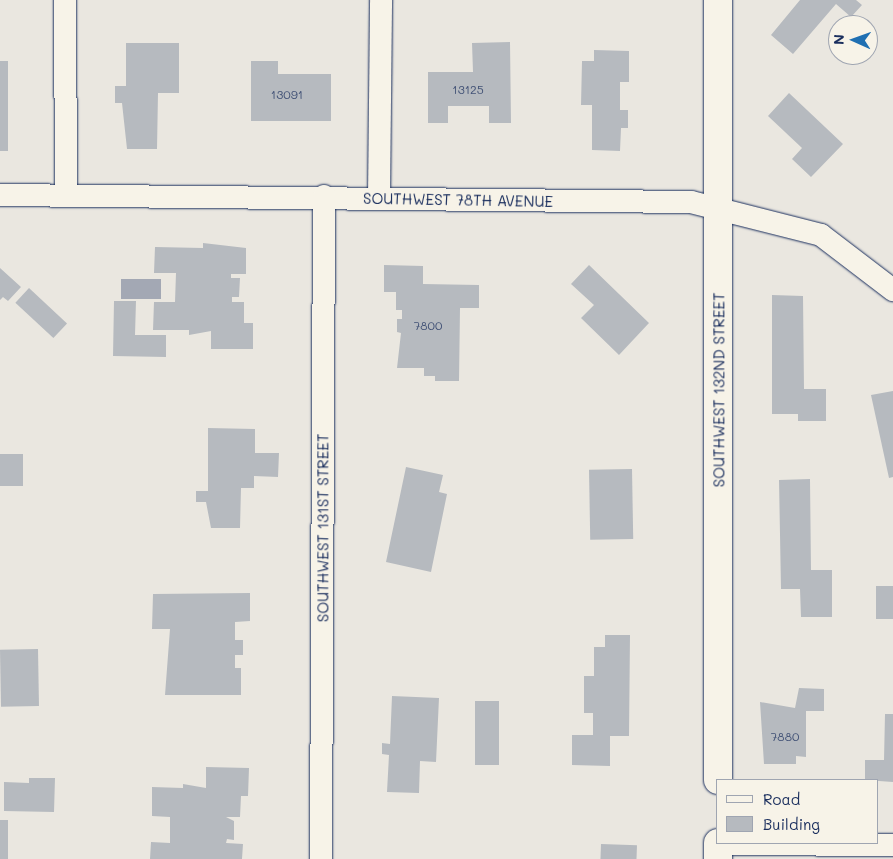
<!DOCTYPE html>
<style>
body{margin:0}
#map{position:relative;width:893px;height:859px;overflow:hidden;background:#eae7e0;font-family:Mali,sans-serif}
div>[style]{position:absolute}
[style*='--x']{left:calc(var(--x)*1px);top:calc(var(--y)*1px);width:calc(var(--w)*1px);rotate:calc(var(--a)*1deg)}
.water>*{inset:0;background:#a3a8b4;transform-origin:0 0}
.building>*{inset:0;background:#b6babf;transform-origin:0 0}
.roads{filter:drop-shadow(0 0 1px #1b2f5e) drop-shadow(0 0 1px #1b2f5e)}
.street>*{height:22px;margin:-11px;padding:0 11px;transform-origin:11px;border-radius:11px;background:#f7f3e8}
.secondary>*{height:28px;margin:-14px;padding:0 14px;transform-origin:14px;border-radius:14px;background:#f7f3e8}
span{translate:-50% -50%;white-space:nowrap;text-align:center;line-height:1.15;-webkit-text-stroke:4px #f7f3e8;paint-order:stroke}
.number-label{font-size:12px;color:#425276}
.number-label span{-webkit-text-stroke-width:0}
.street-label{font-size:15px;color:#1b2f5e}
.legend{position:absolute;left:716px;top:779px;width:162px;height:65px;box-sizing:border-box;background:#f7f3e8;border:1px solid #9fa5b1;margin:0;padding:6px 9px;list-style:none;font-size:15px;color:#1b2f5e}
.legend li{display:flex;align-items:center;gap:10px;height:25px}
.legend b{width:25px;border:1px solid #9fa5b1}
.north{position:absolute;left:828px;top:15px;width:50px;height:50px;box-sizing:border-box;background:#f7f3e8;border:1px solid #9fa5b1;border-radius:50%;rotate:272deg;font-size:14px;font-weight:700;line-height:20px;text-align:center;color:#1b2f5e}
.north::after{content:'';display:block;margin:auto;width:18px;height:22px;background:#1f6fb2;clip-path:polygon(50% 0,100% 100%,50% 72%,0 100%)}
</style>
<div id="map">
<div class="water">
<i style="left:121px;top:279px;width:40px;height:20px"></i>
</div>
<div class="building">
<i style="clip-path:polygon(800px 0,856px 0,862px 5px,851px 17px,836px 4px,793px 54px,771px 35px)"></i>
<i style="clip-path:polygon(510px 42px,511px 123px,489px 123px,489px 106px,448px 106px,448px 123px,428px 123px,428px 72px,473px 72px,472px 43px)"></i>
<i style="clip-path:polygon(126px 43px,179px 43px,179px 93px,158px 93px,157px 149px,127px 149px,122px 103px,115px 103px,115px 86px,126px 86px)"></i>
<i style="clip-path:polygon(594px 50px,629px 51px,629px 82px,620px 82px,620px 110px,628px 110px,628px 128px,621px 128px,620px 151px,592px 150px,592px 105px,581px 105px,582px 61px,594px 61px)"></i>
<i style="left:0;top:61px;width:8px;height:90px"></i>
<i style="clip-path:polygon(251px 61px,278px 61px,278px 74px,331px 74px,331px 121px,251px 121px)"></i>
<i style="clip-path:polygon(789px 93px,843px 144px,811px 177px,792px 159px,802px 148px,768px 116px)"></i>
<i style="clip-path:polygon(203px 243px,246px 248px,246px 274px,231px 274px,231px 278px,240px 278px,239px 297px,232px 297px,232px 302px,244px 302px,244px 323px,253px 323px,253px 349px,211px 349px,211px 331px,189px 335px,189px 330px,153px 330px,154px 302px,175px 302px,176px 273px,154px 273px,155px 247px,203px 248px)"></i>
<i style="clip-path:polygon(384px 265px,423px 266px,423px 284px,479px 285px,479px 308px,460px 308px,459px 381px,435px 381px,435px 376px,424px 376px,424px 368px,397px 368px,401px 333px,397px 332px,397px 319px,402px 319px,402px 310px,396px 310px,396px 292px,384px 292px)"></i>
<i style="clip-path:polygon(589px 265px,649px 323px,619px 355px,581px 318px,594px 305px,571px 284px)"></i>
<i style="clip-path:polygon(0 268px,21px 287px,8px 301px,3px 297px,0 300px)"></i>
<i style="left:29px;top:288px;width:52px;height:20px;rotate:43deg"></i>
<i style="clip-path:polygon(772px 295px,803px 296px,804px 389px,826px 389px,826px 421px,798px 421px,798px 414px,772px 414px)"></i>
<i style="clip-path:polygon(114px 301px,136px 301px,135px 335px,166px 335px,166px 357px,113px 356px)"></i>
<i style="clip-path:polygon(893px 391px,893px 477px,889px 478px,871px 395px)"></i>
<i style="clip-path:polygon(208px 428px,255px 429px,255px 453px,279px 453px,278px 477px,254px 476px,254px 488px,241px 488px,240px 528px,211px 528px,206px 502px,196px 502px,196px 491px,208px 491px)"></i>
<i style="left:23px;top:454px;width:32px;height:23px;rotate:90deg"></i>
<i style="clip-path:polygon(406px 467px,443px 475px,439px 492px,447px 494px,431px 572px,386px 562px)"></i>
<i style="left:632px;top:469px;width:70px;height:43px;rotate:89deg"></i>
<i style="clip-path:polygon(810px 479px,811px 570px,832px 570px,832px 617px,801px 617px,800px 589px,781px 589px,779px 480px)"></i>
<i style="left:876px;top:586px;width:17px;height:33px"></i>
<i style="clip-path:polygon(250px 593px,250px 621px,235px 622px,235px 640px,243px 640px,243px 655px,235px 655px,235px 668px,241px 668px,241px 695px,165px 695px,170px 629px,152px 629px,153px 594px)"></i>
<i style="clip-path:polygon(605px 635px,630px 635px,629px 736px,610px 736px,610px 766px,572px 765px,572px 735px,593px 735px,593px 713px,584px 713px,584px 676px,594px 676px,594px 647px,605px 647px)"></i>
<i style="left:38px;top:649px;width:57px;height:38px;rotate:89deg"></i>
<i style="clip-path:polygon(799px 688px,824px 689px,824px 711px,806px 711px,806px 757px,796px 756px,796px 764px,764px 764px,760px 702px,795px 708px)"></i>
<i style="clip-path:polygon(392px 696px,439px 698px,436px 762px,420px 761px,419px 793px,387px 792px,389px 755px,382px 754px,382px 743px,390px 744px)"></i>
<i style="left:475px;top:701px;width:24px;height:64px"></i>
<i style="clip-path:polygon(885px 714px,893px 714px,893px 782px,865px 780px,865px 760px,884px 760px)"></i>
<i style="clip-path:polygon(206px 767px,249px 768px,248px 796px,241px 796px,240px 817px,226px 817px,234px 821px,234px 840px,227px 839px,226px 843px,243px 844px,242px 859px,150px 859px,151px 842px,170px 843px,170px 817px,152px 816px,152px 787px,183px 788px,183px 784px,206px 788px)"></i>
<i style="clip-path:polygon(29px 778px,55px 778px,54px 812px,4px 811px,4px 782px,29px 783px)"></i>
<i style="left:0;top:820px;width:8px;height:39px"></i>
<i style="left:601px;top:844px;width:36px;height:15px;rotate:2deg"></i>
</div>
<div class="roads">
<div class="street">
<i style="--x:65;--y:0;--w:195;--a:89.7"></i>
<i style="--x:0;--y:195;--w:691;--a:0.58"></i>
<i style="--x:691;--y:202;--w:134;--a:14.2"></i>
<i style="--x:821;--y:235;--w:91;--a:37.4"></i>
<i style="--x:379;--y:197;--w:197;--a:-89.4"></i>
<i style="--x:718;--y:844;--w:175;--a:0.3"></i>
<i style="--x:321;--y:859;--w:663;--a:-89.74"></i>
</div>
<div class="secondary">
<i style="--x:718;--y:780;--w:780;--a:-90"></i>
<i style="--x:718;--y:859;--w:16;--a:-90"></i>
</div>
</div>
<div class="number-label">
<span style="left:468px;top:90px">13125</span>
<span style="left:287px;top:95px">13091</span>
<span style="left:428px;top:326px">7800</span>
<span style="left:785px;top:737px">7880</span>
</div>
<div class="street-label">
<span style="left:458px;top:200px;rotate:1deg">SOUTHWEST 78TH AVENUE</span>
<span style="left:719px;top:390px;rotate:-90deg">SOUTHWEST 132ND STREET</span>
<span style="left:323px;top:528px;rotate:-90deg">SOUTHWEST 131ST STREET</span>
</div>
<ul class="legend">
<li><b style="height:6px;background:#f7f3e8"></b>Road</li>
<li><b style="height:14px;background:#b6babf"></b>Building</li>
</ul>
<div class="north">N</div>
</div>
